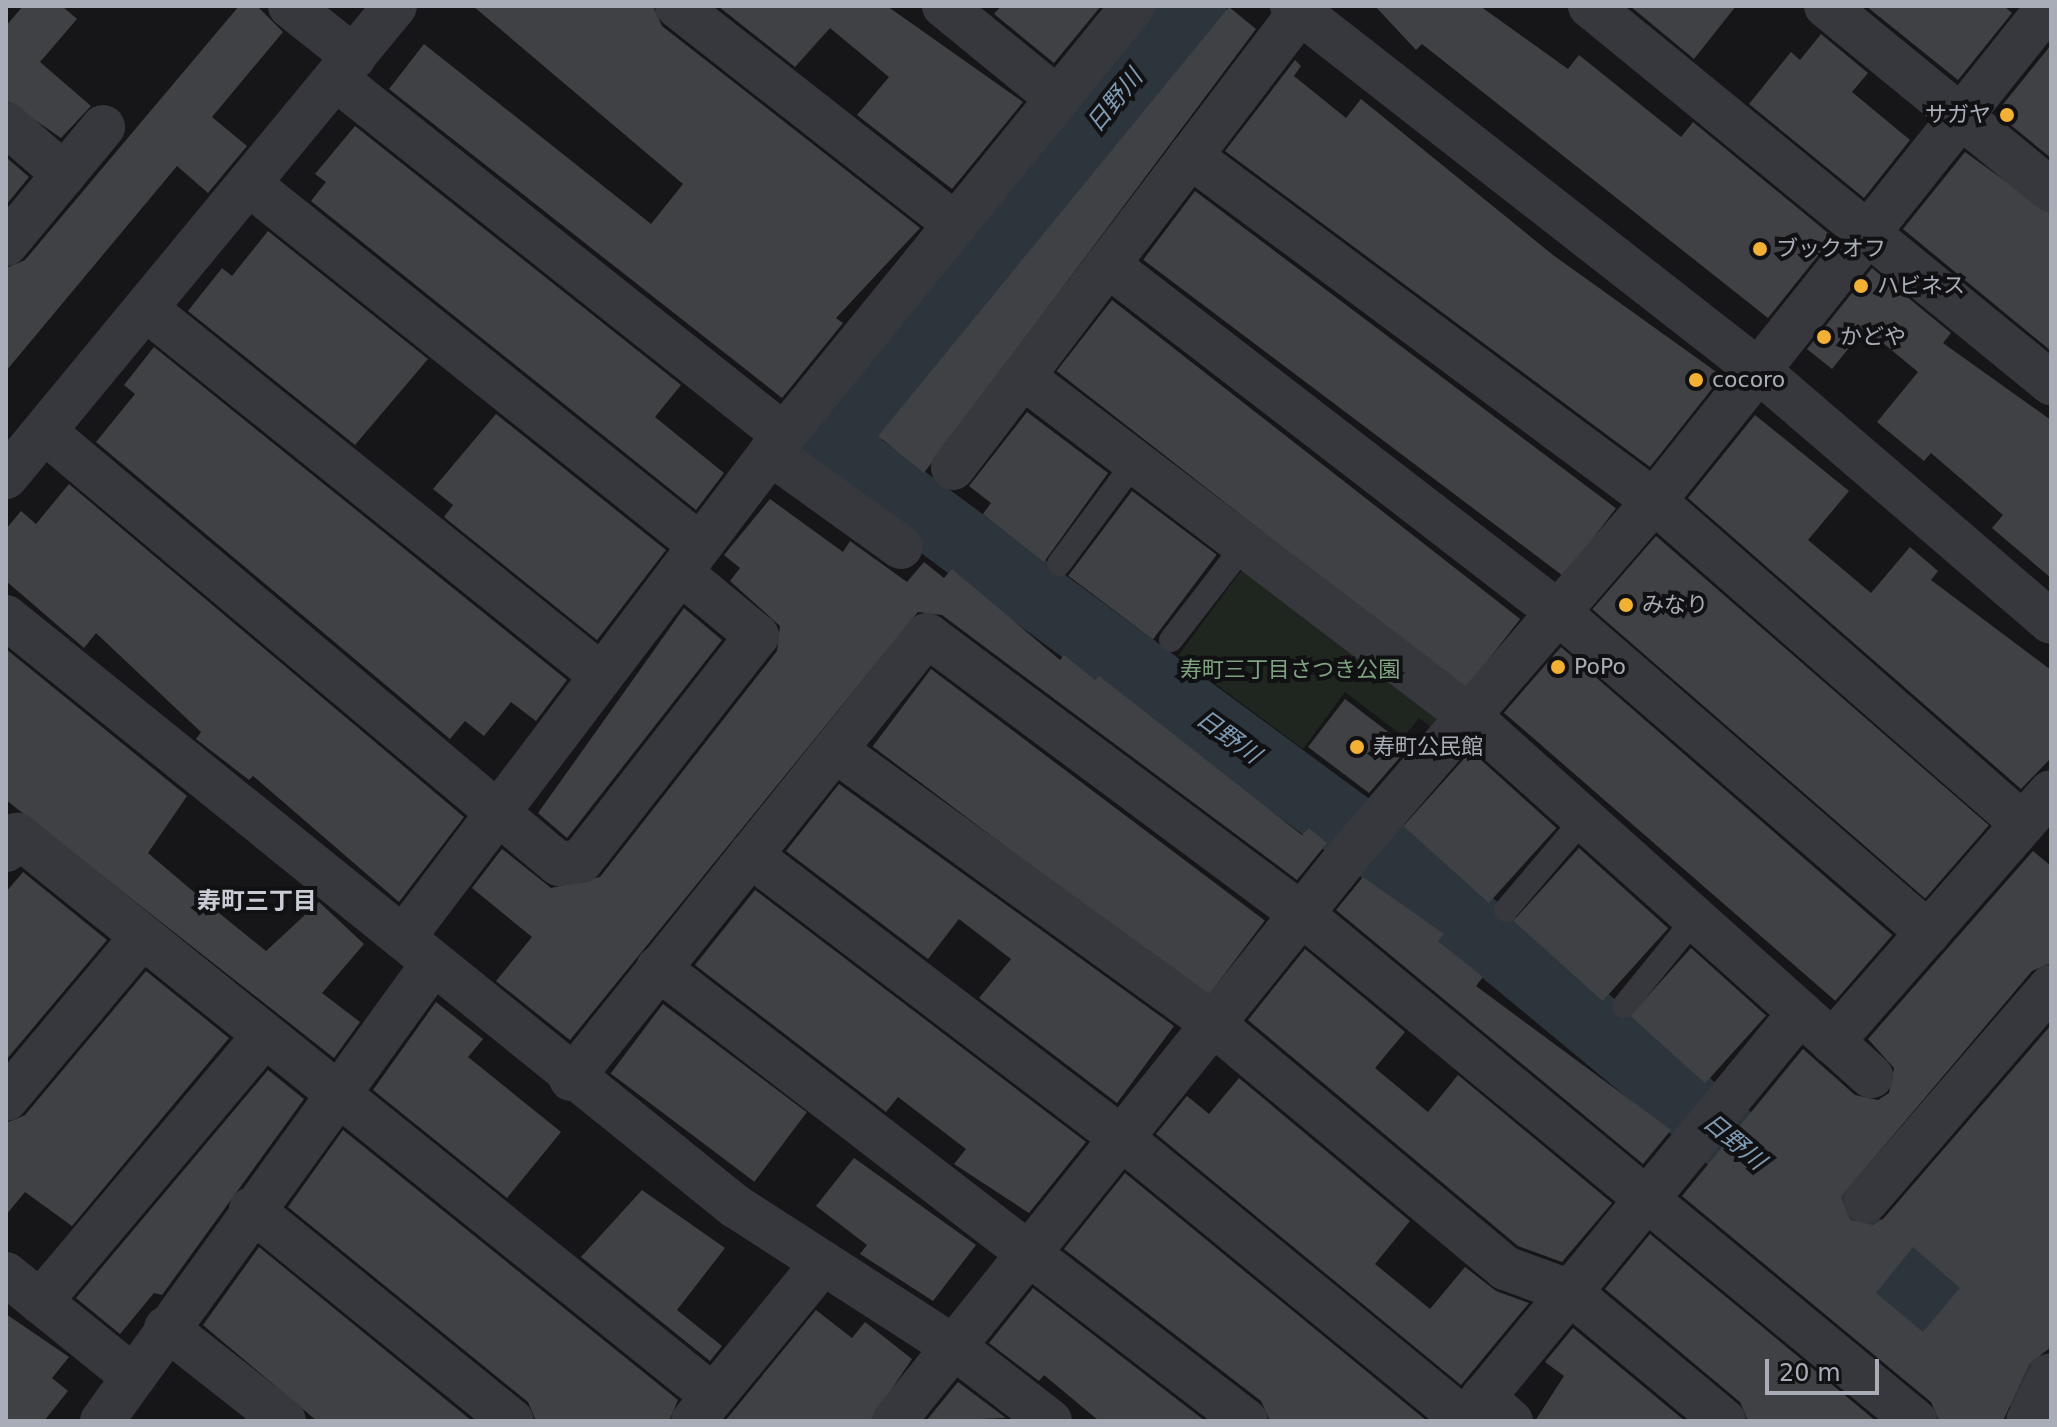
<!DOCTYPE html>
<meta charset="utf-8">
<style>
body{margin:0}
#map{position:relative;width:2057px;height:1427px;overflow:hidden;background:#161618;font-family:"DejaVu Sans","Noto Sans JP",sans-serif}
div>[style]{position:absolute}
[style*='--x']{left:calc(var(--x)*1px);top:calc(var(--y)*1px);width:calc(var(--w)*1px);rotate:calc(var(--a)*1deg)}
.green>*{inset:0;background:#1e261f}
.river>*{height:68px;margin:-34px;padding:0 34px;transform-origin:34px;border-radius:34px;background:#2c353c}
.building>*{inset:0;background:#404145;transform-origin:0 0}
.service>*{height:24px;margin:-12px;padding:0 12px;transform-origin:12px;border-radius:12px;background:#37383d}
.minor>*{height:44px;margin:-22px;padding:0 22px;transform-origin:22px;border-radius:22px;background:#37383d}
.tertiary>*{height:44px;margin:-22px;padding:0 22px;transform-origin:22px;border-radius:22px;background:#37383d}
.dots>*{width:22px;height:22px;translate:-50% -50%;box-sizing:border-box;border:4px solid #111113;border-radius:50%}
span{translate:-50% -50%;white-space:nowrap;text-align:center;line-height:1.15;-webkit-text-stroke:8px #111113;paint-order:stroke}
.poi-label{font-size:22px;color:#a8adb8}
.right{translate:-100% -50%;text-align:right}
.left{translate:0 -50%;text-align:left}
.park-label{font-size:22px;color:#7fa381}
.water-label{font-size:24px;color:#7f9bb3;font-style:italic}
.neighbourhood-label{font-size:24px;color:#c9ccd4;font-weight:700}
.frame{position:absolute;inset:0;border:8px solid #a8adb8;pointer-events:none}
.scale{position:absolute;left:1765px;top:1359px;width:114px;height:36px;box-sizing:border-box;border:4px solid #a8adb8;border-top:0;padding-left:10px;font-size:24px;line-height:28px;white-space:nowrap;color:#a8adb8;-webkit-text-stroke:6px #111113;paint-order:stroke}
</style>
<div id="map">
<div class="green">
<i style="clip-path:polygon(1251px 571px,1438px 710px,1435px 730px,1419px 718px,1404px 737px,1345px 692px,1303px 749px,1178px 656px,1240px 572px)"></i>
</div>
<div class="river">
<i style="--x:1193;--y:6;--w:569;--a:129.29"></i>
<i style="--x:833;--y:446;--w:684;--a:36.38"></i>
<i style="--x:1384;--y:852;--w:815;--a:39.67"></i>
</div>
<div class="building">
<i style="clip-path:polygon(23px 6px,62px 6px,77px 19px,40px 62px,91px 106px,61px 138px,6px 100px,6px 26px)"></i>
<i style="clip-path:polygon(239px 6px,257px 6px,283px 32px,212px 117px,247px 146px,208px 193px,177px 166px,6px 371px,6px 268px,25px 260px)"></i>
<i style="clip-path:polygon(473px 6px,653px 6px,662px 26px,920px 228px,836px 318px,843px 323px,782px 398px,389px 89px,424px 44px,651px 224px,683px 184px)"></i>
<i style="clip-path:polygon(718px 6px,887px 6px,1023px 102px,952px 189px,857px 115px,889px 77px,830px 28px,795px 67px)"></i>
<i style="clip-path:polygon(1001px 6px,1101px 6px,1054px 63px,994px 14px)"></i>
<i style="clip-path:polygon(1375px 6px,1480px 6px,1568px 69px,1579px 55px,1681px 137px,1693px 122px,1833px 237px,1768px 318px,1422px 44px,1416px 50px)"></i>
<i style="clip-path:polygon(1630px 6px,1736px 6px,1694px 59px)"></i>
<i style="clip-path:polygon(1866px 6px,2004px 6px,2012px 13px,1958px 80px)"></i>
<i style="clip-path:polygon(1229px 7px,1256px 29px,924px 473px,878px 436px)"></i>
<i style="clip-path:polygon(1821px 34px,1868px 73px,1852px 92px,1910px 140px,1864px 198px,1749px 104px,1791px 52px,1800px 60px)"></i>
<i style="clip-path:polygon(2051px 45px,2051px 158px,1996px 113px)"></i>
<i style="clip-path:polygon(1295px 60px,1301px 66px,1294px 76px,1346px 118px,1361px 99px,1553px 255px,1722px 376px,1650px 467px,1225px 151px)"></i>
<i style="clip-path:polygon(355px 126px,681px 385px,655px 417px,724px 473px,696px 510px,311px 201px,326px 182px,315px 174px)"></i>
<i style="clip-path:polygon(1965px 152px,2051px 214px,2051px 351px,1903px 229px)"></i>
<i style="clip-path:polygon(6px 157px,29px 177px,6px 205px)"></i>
<i style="left:1195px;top:191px;width:527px;height:86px;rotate:37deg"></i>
<i style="clip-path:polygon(268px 231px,428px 359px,355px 445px,188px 311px,222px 268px,232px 276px)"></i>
<i style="clip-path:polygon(1872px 268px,1951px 333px,1943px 343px,2051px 420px,2051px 578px,1992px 528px,2003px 515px,1931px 453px,1924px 461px,1877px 422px,1918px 372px,1865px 328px,1832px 369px,1807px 349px)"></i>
<i style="left:1112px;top:300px;width:518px;height:90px;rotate:38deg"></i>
<i style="clip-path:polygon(154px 347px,567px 680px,536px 721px,511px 702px,484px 736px,465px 721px,450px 739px,96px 442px,135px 394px,124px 385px)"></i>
<i style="clip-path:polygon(1027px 412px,1108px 473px,1044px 562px,983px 514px,991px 503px,969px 486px)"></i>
<i style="clip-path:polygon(496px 414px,666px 550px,597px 640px,444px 517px,453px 505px,433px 489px)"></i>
<i style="clip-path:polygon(1755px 415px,1849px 491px,1808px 540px,1871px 593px,1910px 547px,1938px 571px,1931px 580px,2051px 670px,2051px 758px,2021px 789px,1688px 498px)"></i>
<i style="clip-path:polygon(69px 484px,464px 817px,399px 902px,253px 776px,249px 780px,196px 739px,201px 732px,96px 633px,84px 648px,6px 581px,6px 529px,21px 511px,36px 524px)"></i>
<i style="left:1132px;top:491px;width:106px;height:106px;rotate:37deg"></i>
<i style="clip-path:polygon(770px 499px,843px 552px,850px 541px,907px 582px,924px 562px,944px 578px,952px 569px,1060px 660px,1064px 655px,1095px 680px,1099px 676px,1302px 835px,1309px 828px,1327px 843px,1297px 880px,942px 615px,918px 612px,570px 1040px,496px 981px,532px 937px,472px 888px,502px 849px,551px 888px,600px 877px,777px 651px,780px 626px,730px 581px,740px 568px,724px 555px)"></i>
<i style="left:1656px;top:536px;width:441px;height:97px;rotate:41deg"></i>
<i style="clip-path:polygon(684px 608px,722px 640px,567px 838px,538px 813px)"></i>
<i style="left:1561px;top:647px;width:439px;height:87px;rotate:41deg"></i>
<i style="clip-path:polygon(6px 649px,187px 796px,148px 853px,208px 904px,266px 951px,319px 902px,364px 944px,322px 993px,360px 1022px,334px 1058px,6px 800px)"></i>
<i style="left:931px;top:669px;width:418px;height:97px;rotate:37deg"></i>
<i style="clip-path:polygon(1345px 699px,1408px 747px,1420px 734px,1369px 793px,1308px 747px)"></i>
<i style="left:1471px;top:751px;width:115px;height:101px;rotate:42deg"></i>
<i style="clip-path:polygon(839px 784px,1174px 1026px,1117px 1103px,979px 998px,1011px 959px,959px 919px,928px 959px,786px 851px)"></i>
<i style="left:1579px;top:848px;width:120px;height:98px;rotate:42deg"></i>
<i style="clip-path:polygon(evenodd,2033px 851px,2051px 866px,2051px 963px,2032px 971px,1841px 1197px,1850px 1220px,1873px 1225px,1884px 1218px,2051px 1025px,2051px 1347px,2029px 1364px,2003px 1421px,1939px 1421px,1931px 1402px,1682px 1196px,1803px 1049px,1855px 1095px,1878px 1100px,1889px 1093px,1894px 1068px,1868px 1039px,2033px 851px,1913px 1247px,1960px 1288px,1923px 1332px,1876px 1293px,1913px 1247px)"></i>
<i style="clip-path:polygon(23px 872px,107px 940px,6px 1060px,6px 892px)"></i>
<i style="clip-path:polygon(1363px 877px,1444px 934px,1438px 941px,1483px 977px,1476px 986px,1671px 1130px,1643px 1164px,1336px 910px)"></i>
<i style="clip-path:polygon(755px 890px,1086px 1142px,1029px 1213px,954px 1164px,966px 1149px,898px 1097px,886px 1112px,695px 965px)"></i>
<i style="left:1691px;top:948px;width:101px;height:91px;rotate:42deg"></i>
<i style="clip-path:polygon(1305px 949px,1405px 1032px,1375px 1068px,1428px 1112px,1458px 1075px,1612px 1203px,1562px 1262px,1518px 1246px,1248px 1020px)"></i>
<i style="clip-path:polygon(146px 971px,229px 1038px,72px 1226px,25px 1192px,6px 1215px,6px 1123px,25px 1115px)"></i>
<i style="clip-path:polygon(436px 1002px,483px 1039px,468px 1057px,561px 1132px,507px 1198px,373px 1090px)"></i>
<i style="left:663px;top:1004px;width:180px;height:87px;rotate:37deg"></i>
<i style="clip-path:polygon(268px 1070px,304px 1099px,162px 1295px,154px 1293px,120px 1334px,76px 1298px)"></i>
<i style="clip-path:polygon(1239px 1078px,1410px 1221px,1375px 1264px,1430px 1309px,1465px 1267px,1496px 1291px,1529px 1303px,1461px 1385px,1156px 1134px,1187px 1096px,1209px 1114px)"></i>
<i style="clip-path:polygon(343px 1130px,678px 1400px,669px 1421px,536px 1421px,528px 1402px,288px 1207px)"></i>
<i style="clip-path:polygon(854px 1158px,976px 1245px,933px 1301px,860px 1254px,867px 1245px,816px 1206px)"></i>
<i style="clip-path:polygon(1125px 1173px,1427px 1421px,1270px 1421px,1261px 1401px,1064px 1249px)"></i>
<i style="clip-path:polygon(642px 1190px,725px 1248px,677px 1310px,722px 1346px,710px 1361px,581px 1257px)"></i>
<i style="clip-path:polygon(1650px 1234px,1876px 1421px,1748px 1421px,1740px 1402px,1605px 1289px)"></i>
<i style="clip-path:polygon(259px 1247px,472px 1421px,317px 1421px,203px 1325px)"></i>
<i style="clip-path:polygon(1033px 1288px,1205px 1421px,1099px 1421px,1044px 1375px,1039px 1381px,989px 1343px)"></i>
<i style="clip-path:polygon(816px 1310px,852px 1338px,865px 1322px,912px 1359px,870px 1421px,725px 1421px)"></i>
<i style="clip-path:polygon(6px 1314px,69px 1357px,52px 1378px,68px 1391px,44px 1421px,6px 1421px)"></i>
<i style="clip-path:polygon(1573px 1328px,1685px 1421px,1535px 1421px,1564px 1376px,1545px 1362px)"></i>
<i style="clip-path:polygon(958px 1382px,1006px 1418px,926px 1421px)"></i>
</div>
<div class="service">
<i style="--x:1059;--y:564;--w:126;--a:-53.4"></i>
<i style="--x:1171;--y:640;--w:118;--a:-52.3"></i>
<i style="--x:1506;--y:910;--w:116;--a:-49.6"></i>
<i style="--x:1624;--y:1006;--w:111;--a:-50.9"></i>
</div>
<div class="minor">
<i style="--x:290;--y:6;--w:82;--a:38.6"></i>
<i style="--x:677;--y:6;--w:352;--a:38.1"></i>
<i style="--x:944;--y:6;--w:146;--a:39.2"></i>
<i style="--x:1590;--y:6;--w:596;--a:39.28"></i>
<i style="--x:1826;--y:6;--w:291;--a:39.3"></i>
<i style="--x:336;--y:79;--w:572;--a:38.47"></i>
<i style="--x:6;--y:124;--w:77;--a:40.8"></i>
<i style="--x:1190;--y:156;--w:578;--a:36.63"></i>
<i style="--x:1654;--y:501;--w:490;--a:41.2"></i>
<i style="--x:249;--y:184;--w:578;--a:38.68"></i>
<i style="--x:6;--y:244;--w:152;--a:-50.3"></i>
<i style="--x:1108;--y:265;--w:568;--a:37.64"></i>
<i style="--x:1558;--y:612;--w:490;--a:40.9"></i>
<i style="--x:146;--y:309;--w:584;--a:38.81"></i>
<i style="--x:1023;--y:377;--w:560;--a:37.24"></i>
<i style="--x:1469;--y:716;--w:540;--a:41.85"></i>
<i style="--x:45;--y:432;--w:671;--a:40.05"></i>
<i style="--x:559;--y:864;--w:22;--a:-8"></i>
<i style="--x:581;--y:861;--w:286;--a:-52"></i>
<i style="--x:757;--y:636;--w:100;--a:-140.3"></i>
<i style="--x:770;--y:453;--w:161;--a:35.7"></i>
<i style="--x:953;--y:468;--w:573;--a:-52.73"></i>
<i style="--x:6;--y:477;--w:611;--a:-50.45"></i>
<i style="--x:6;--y:617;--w:937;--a:38.94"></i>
<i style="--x:735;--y:1206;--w:260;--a:32.8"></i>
<i style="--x:954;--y:1347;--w:121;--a:37.6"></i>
<i style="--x:835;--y:750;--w:472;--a:35.9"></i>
<i style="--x:1217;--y:1027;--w:376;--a:39.9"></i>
<i style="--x:1505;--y:1268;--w:67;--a:20.1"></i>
<i style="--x:1568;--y:1291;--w:203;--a:39.8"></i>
<i style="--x:6;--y:850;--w:19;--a:-54"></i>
<i style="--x:17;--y:835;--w:894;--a:38.87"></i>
<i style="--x:750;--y:855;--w:470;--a:37.3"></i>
<i style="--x:1124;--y:1140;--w:441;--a:39.4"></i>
<i style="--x:403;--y:938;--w:631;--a:-52.86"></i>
<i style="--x:784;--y:435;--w:553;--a:-50.87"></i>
<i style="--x:658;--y:968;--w:742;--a:37.61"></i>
<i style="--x:1832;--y:1042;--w:332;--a:-48.8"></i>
<i style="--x:571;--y:1079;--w:569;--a:-51.28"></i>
<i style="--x:927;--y:635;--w:470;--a:36.7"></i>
<i style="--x:1304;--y:916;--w:793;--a:39.57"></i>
<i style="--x:6;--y:1099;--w:212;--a:-50"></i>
<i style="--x:1866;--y:1201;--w:283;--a:-49.2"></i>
<i style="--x:251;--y:1209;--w:336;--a:39.1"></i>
<i style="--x:6;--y:1274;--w:161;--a:38.9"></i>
<i style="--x:40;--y:1302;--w:346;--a:-49.9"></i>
<i style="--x:166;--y:1328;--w:150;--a:38.2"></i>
<i style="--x:1483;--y:1397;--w:37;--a:41"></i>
<i style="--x:102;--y:1421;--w:563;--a:-54.11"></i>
<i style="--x:693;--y:1421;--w:205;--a:-50.6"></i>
<i style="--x:894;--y:1421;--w:731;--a:-51.22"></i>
<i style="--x:1352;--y:851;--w:462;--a:-49.2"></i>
<i style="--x:1654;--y:501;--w:633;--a:-51.41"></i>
<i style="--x:1464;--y:1421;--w:529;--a:-50.53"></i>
<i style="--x:2028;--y:1421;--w:51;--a:-63.4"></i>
</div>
<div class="tertiary">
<i style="--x:1292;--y:6;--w:591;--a:37.99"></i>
<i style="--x:1758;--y:370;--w:386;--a:40.7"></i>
</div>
<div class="dots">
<i style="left:2007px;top:115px;background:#f2b134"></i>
<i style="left:1760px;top:249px;background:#f2b134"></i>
<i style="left:1861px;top:286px;background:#f2b134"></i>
<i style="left:1824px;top:337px;background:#f2b134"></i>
<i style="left:1696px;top:380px;background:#f2b134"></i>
<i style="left:1626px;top:605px;background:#f2b134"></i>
<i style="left:1558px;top:667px;background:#f2b134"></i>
<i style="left:1357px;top:747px;background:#f2b134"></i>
</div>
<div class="poi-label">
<span class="right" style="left:1991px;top:115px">サガヤ</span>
<span class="left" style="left:1776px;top:249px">ブックオフ</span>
<span class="left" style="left:1877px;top:286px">ハビネス</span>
<span class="left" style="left:1840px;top:337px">かどや</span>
<span class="left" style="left:1712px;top:380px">cocoro</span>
<span class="left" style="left:1642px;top:605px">みなり</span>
<span class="left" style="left:1574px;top:667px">PoPo</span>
<span class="left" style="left:1373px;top:747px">寿町公民館</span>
</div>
<div class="park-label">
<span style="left:1290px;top:670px">寿町三丁目さつき公園</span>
</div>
<div class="water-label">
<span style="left:1115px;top:101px;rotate:-51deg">日野川</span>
<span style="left:1228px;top:737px;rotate:36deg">日野川</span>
<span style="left:1734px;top:1142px;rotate:40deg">日野川</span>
</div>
<div class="neighbourhood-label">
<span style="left:257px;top:902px">寿町三丁目</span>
</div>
<div class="frame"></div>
<div class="scale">20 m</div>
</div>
